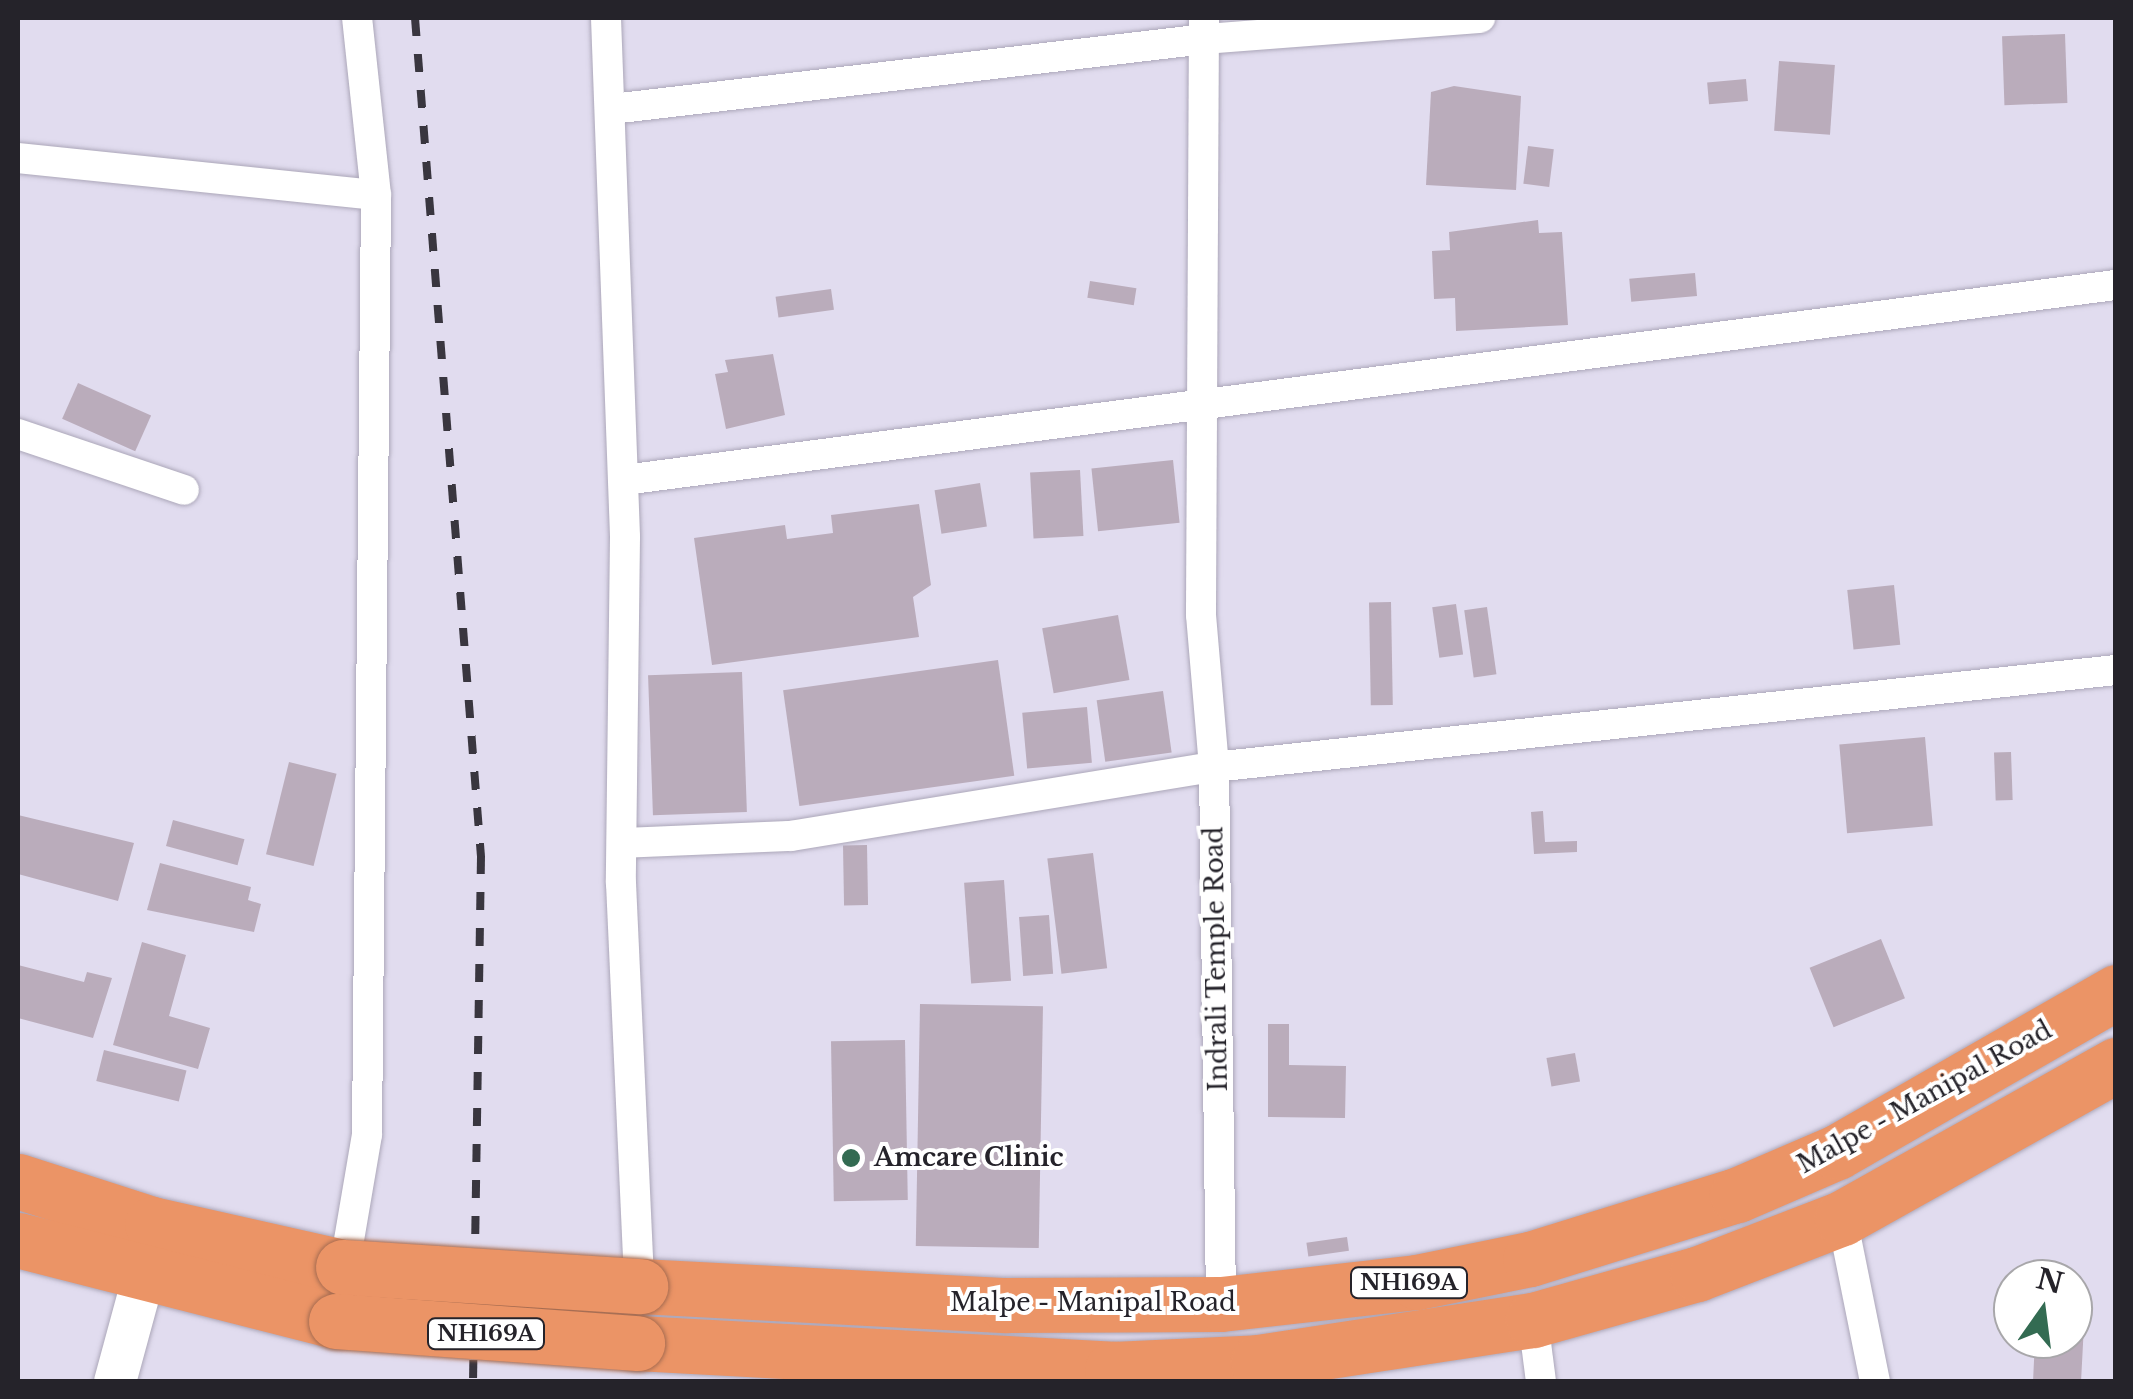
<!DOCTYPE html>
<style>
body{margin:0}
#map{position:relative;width:2133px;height:1399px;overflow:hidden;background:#e1dcef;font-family:"Libre Baskerville",serif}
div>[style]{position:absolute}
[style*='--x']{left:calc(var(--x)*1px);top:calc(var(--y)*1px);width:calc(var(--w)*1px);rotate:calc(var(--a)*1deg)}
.building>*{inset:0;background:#baacbb;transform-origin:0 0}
.roads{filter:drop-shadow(0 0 2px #aca7b9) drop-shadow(0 0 2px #aca7b9)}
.street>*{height:30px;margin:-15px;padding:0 15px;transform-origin:15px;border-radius:15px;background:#fff}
.secondary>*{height:42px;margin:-21px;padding:0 21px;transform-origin:21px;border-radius:21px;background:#fff}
.highway>*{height:55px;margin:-27.5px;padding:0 27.5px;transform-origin:27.5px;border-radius:27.5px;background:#eb9466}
.rail>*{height:8px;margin-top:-4px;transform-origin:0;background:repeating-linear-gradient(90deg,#39363f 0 18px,transparent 0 36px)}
.bridges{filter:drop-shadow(0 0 2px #a66c51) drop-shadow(0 0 2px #a66c51)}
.highway-bridge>*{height:55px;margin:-27.5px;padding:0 27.5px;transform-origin:27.5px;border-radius:27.5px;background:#eb9466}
.dots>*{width:28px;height:28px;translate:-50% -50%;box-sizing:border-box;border:5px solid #fff;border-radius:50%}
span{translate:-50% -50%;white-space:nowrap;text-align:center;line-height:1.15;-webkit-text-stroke:8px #fff;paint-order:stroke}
.shield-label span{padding:2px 8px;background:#fff;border:2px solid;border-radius:8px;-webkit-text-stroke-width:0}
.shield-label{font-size:22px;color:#25232a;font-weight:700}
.street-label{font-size:25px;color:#25232a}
.poi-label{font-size:25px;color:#25232a;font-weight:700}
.left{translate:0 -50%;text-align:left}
.frame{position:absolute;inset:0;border:20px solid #25232a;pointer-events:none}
.north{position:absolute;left:1993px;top:1259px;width:100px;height:100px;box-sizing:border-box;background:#fff;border:2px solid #a8a7aa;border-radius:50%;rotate:14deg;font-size:28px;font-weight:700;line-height:40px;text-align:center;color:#25232a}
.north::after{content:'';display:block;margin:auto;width:35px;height:45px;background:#336b52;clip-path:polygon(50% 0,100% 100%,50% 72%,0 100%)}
</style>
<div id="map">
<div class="building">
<i style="left:2065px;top:34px;width:69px;height:63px;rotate:88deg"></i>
<i style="left:1779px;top:61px;width:56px;height:70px;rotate:4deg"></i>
<i style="left:1746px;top:79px;width:22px;height:39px;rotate:85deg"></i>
<i style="clip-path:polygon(1454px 86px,1521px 96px,1516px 190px,1426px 185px,1431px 92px)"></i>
<i style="left:1528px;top:146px;width:26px;height:38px;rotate:7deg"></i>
<i style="clip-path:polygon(1538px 220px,1539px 233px,1562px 232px,1568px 325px,1456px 331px,1455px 298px,1434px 299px,1432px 251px,1450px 250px,1449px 232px)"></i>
<i style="left:1695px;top:273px;width:23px;height:66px;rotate:85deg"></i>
<i style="left:1090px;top:281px;width:47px;height:17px;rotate:9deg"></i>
<i style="left:831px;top:289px;width:21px;height:56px;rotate:82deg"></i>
<i style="clip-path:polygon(773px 354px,785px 415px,726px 429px,715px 374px,728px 372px,725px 360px)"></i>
<i style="left:78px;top:383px;width:80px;height:39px;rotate:24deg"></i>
<i style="left:1173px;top:460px;width:63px;height:82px;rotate:84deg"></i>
<i style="left:1080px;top:470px;width:66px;height:50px;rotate:87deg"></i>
<i style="left:980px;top:483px;width:44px;height:46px;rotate:81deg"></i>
<i style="clip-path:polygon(919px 504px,931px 585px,913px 597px,919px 637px,712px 665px,694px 538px,785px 525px,787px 539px,833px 533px,831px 515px)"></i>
<i style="left:1894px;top:585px;width:60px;height:47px;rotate:84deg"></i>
<i style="left:1391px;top:602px;width:103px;height:22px;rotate:89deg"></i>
<i style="left:1456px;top:604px;width:51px;height:24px;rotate:82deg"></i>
<i style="left:1487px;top:607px;width:68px;height:23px;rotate:82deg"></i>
<i style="left:1118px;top:615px;width:66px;height:77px;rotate:80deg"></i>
<i style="left:998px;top:660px;width:117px;height:217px;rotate:82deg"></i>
<i style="left:742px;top:672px;width:140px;height:94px;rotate:88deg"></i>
<i style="left:1163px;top:691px;width:62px;height:67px;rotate:82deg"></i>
<i style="left:1087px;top:707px;width:56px;height:65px;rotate:85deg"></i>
<i style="left:1925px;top:737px;width:89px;height:86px;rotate:85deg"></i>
<i style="left:2011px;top:752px;width:48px;height:17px;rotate:88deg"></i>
<i style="left:289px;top:762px;width:49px;height:95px;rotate:14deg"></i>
<i style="clip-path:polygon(1543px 811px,1545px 842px,1577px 841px,1577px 852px,1534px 854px,1531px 812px)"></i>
<i style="clip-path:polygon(18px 815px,134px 843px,118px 901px,18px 874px)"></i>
<i style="left:173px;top:820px;width:74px;height:27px;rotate:15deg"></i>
<i style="left:867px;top:845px;width:60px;height:24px;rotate:89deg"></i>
<i style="left:1093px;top:853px;width:116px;height:46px;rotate:83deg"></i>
<i style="clip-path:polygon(160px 863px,251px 887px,248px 900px,261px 904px,254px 932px,147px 910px)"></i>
<i style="left:1004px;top:880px;width:101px;height:40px;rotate:86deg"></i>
<i style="left:1049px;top:915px;width:59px;height:30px;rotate:86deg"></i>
<i style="left:1881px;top:939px;width:64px;height:77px;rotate:68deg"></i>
<i style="clip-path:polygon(142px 942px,186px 955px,169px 1016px,210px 1028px,198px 1069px,113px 1045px)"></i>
<i style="clip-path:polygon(18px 965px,84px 982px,87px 972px,112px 978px,93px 1038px,18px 1018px)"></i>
<i style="left:920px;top:1004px;width:123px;height:242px;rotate:1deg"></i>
<i style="clip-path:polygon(1268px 1024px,1289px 1024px,1289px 1065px,1346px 1066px,1345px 1118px,1268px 1117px)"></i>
<i style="left:905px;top:1040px;width:160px;height:74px;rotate:89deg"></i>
<i style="left:104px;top:1050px;width:85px;height:32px;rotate:14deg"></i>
<i style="left:1575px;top:1053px;width:29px;height:29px;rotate:80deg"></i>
<i style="left:1347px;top:1237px;width:14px;height:41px;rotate:82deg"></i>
<i style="clip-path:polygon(2073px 1286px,2086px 1287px,2081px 1382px,2033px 1382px,2035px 1339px,2073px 1339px)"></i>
</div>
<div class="roads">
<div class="street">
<i style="--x:606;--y:18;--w:519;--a:87.9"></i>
<i style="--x:625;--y:537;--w:346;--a:90.7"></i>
<i style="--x:621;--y:883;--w:416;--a:87.4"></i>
<i style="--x:1204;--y:18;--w:597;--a:90.29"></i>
<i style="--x:1201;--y:615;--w:153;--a:85.1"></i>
<i style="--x:1214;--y:767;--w:537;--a:89.25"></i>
<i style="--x:612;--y:109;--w:597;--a:-6.73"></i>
<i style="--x:1205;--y:39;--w:276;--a:-4.4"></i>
<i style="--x:18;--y:158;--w:360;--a:5.9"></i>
<i style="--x:18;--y:434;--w:175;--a:18.6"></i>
<i style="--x:624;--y:480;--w:1505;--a:-7.45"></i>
<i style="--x:622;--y:843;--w:169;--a:-2.4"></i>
<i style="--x:791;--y:836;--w:429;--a:-9.3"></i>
<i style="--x:1214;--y:767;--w:907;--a:-6.14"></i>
<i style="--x:1842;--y:1218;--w:167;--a:78.6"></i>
<i style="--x:342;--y:1281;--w:148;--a:-80.3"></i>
<i style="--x:367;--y:1135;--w:940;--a:-89.45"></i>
<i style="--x:376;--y:195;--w:178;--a:-96.1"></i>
<i style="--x:1533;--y:1320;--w:63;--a:82.6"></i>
</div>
<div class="secondary">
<i style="--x:115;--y:1382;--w:107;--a:-74.8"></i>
</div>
<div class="highway">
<i style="--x:18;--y:1181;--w:141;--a:17.8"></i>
<i style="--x:152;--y:1224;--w:196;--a:12.7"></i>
<i style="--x:18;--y:1240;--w:328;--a:14.3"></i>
<i style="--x:640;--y:1286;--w:367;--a:3"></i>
<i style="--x:1007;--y:1305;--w:214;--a:-0.3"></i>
<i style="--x:1221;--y:1304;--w:197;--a:-6.4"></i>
<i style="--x:1417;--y:1282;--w:115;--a:-11.5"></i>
<i style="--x:1530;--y:1259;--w:217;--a:-17.2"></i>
<i style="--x:1737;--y:1195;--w:109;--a:-23.3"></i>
<i style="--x:1837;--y:1152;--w:322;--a:-29.8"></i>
<i style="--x:637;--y:1343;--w:476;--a:3.1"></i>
<i style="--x:1112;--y:1369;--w:146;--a:-2.7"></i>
<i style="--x:1258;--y:1362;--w:278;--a:-8.7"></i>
<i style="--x:1533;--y:1320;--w:170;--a:-15.7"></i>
<i style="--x:1697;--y:1274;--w:155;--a:-21.1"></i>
<i style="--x:1842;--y:1218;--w:314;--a:-29.2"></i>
</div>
</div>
<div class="rail">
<i style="--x:415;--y:18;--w:841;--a:85.5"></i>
<i style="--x:481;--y:856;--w:526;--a:90.87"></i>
</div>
<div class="bridges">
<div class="highway-bridge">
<i style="--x:343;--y:1267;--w:298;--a:3.7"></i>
<i style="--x:336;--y:1321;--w:302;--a:4.2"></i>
</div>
</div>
<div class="dots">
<i style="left:851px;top:1158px;background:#336b52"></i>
</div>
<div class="shield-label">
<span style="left:1409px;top:1283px">NH169A</span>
<span style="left:486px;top:1334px">NH169A</span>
</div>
<div class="street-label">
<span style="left:1217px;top:959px;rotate:-91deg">Indrali Temple Road</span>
<span style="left:1925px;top:1098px;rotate:-29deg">Malpe - Manipal Road</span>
<span style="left:1093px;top:1303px">Malpe - Manipal Road</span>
</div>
<div class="poi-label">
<span class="left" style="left:874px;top:1158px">Amcare Clinic</span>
</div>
<div class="frame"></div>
<div class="north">N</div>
</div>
